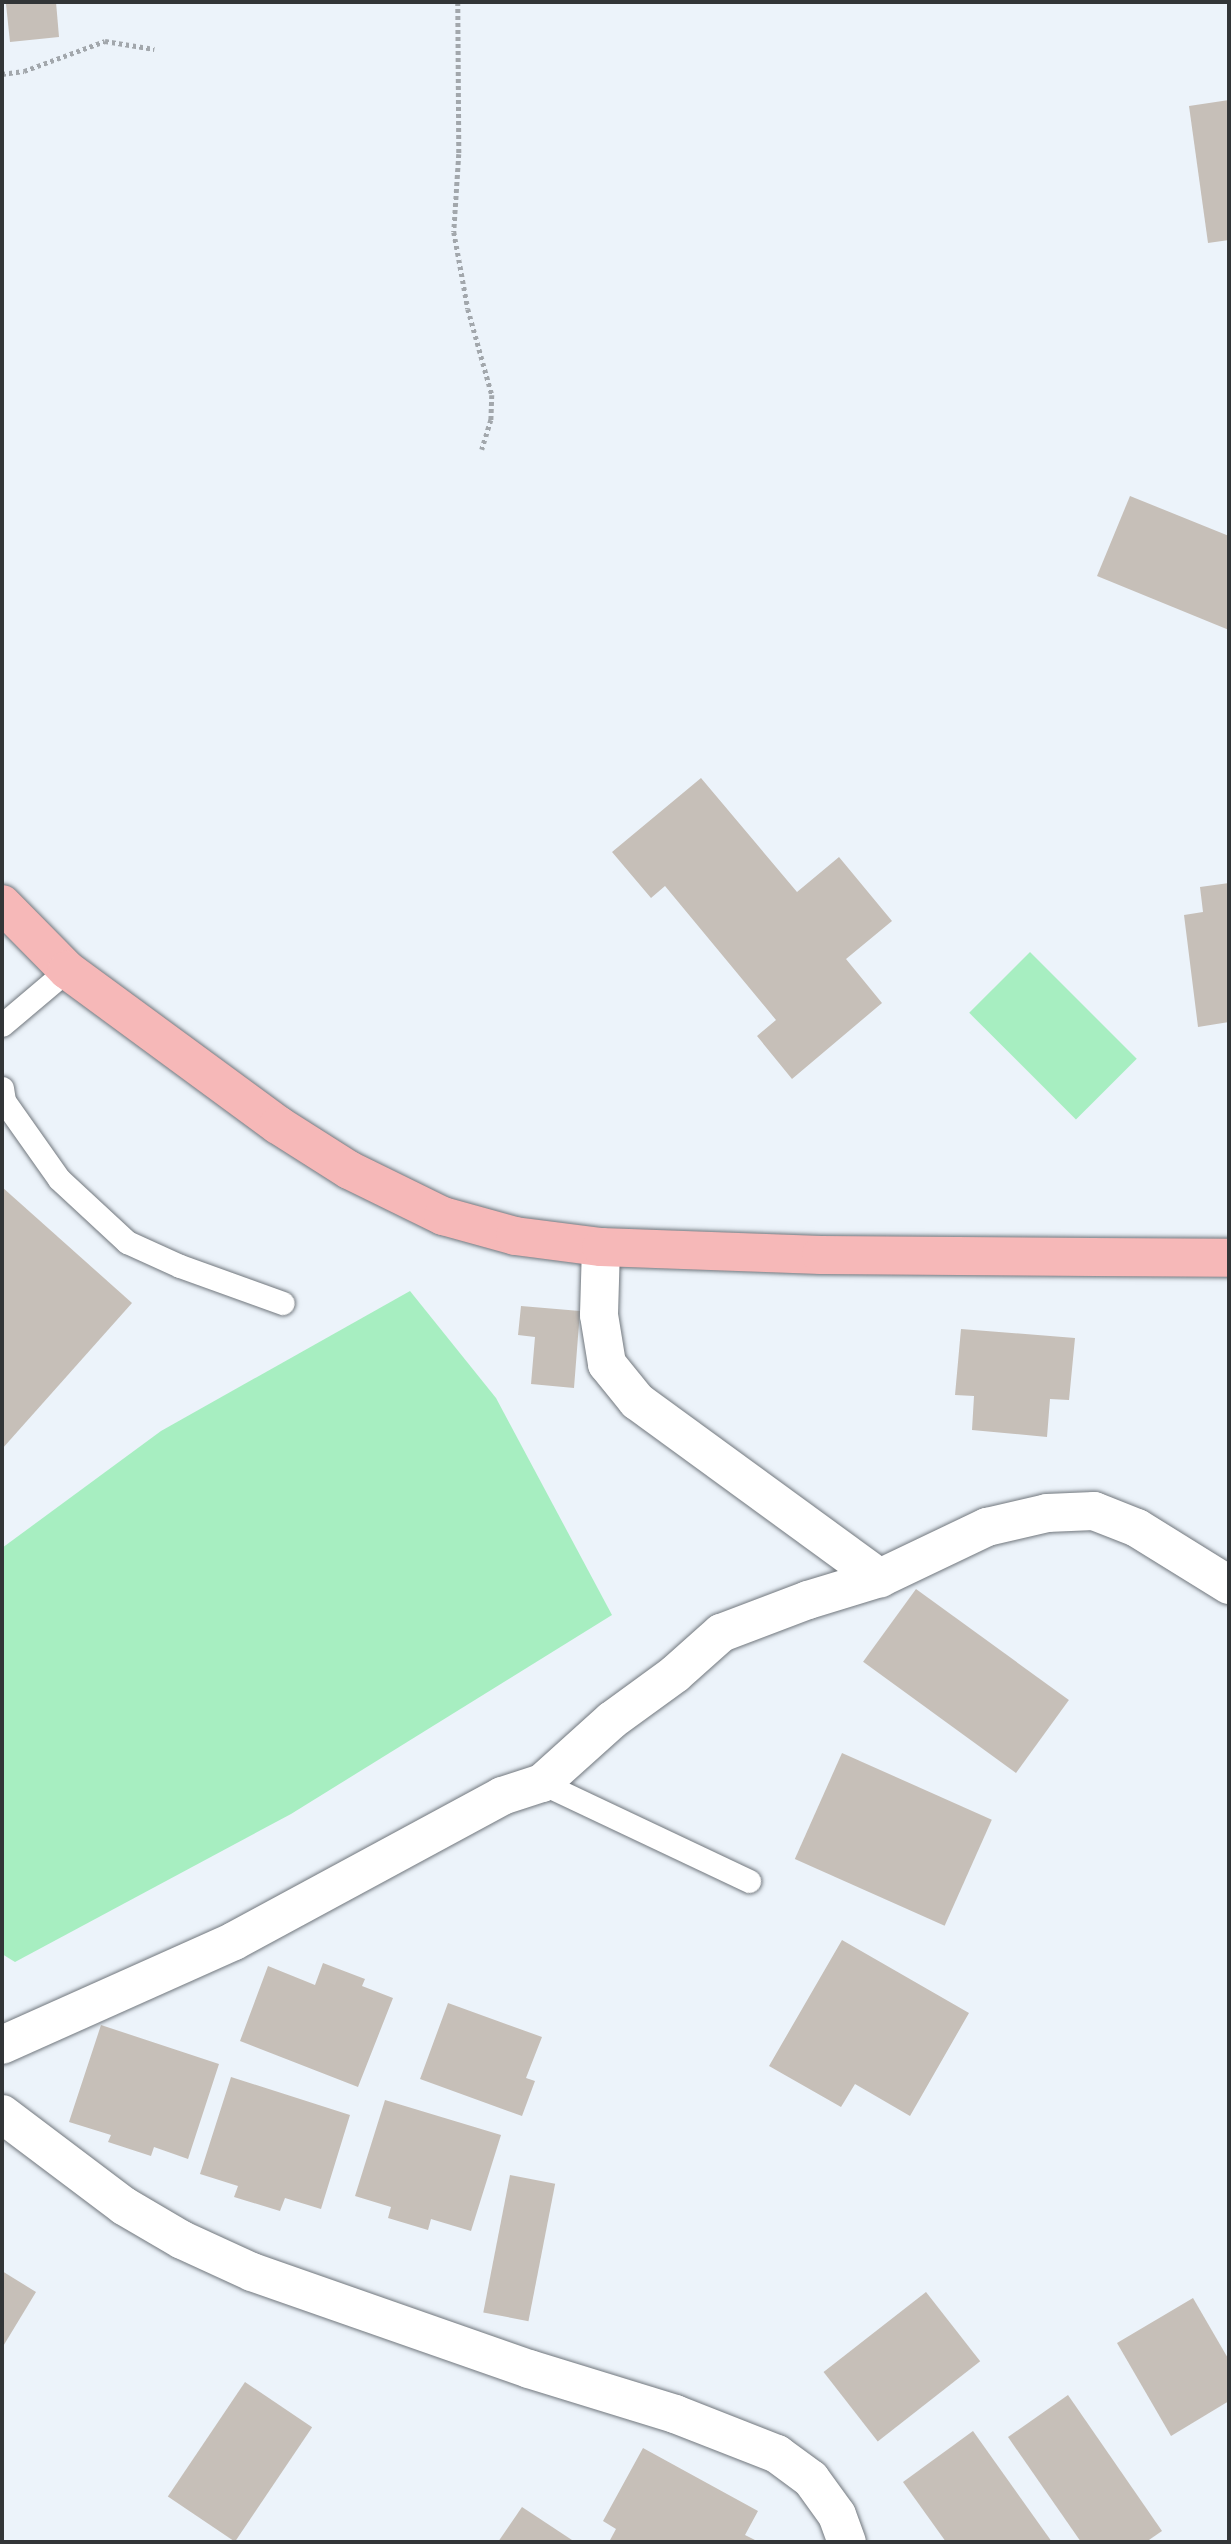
<!DOCTYPE html>
<style>
body{margin:0}
#map{position:relative;width:1231px;height:2544px;overflow:hidden;background:#ecf3fa;font-family:"Roboto Serif",serif}
div>[style]{position:absolute}
[style*='--x']{left:calc(var(--x)*1px);top:calc(var(--y)*1px);width:calc(var(--w)*1px);rotate:calc(var(--a)*1deg)}
.green>*{inset:0;background:#a7eec1;transform-origin:0 0}
.building>*{inset:0;background:#c6bfb8;transform-origin:0 0}
.path>*{height:4.5px;margin-top:-2.25px;transform-origin:0;background:repeating-linear-gradient(90deg,#a2a7ac 0 3.5px,transparent 0 7px)}
.roads{filter:drop-shadow(0 0 2px #71777d) drop-shadow(0 0 2px #71777d)}
.lane>*{height:23px;margin:-11.5px;padding:0 11.5px;transform-origin:11.5px;border-radius:11.5px;background:#fff}
.street>*{height:38px;margin:-19px;padding:0 19px;transform-origin:19px;border-radius:19px;background:#fff}
.secondary>*{height:38px;margin:-19px;padding:0 19px;transform-origin:19px;border-radius:19px;background:#fff}
.primary>*{height:38px;margin:-19px;padding:0 19px;transform-origin:19px;border-radius:19px;background:#f6b8b8}
span{translate:-50% -50%;white-space:nowrap;text-align:center;line-height:1.15;-webkit-text-stroke:6px #ecf3fa;paint-order:stroke}
.frame{position:absolute;inset:0;border:4px solid #323537;pointer-events:none}
</style>
<div id="map">
<div class="green">
<i style="left:1030px;top:952px;width:151px;height:86px;rotate:45deg"></i>
<i style="clip-path:polygon(410px 1291px,496px 1398px,612px 1615px,291px 1814px,15px 1962px,2px 1954px,2px 1548px,161px 1431px)"></i>
</div>
<div class="building">
<i style="clip-path:polygon(20px 2px,56px 2px,59px 37px,10px 42px,6px 4px)"></i>
<i style="clip-path:polygon(1229px 100px,1229px 240px,1208px 243px,1189px 106px)"></i>
<i style="clip-path:polygon(1130px 496px,1229px 536px,1229px 630px,1097px 576px)"></i>
<i style="clip-path:polygon(701px 778px,797px 892px,839px 857px,892px 921px,846px 959px,882px 1003px,792px 1079px,757px 1036px,776px 1020px,665px 886px,651px 898px,612px 852px)"></i>
<i style="clip-path:polygon(1229px 883px,1229px 1022px,1198px 1027px,1184px 915px,1203px 912px,1200px 887px)"></i>
<i style="clip-path:polygon(2px 1187px,132px 1303px,2px 1449px)"></i>
<i style="clip-path:polygon(521px 1306px,580px 1311px,574px 1388px,531px 1384px,535px 1337px,518px 1335px)"></i>
<i style="clip-path:polygon(961px 1329px,1075px 1338px,1069px 1400px,1050px 1399px,1047px 1437px,972px 1430px,974px 1396px,955px 1395px)"></i>
<i style="left:916px;top:1589px;width:189px;height:90px;rotate:36deg"></i>
<i style="left:842px;top:1753px;width:164px;height:116px;rotate:24deg"></i>
<i style="clip-path:polygon(842px 1940px,969px 2013px,910px 2116px,855px 2084px,841px 2107px,769px 2066px)"></i>
<i style="clip-path:polygon(323px 1963px,365px 1979px,362px 1986px,393px 1998px,358px 2087px,240px 2041px,268px 1966px,315px 1985px)"></i>
<i style="clip-path:polygon(448px 2003px,542px 2037px,526px 2078px,535px 2081px,522px 2116px,420px 2079px)"></i>
<i style="clip-path:polygon(101px 2025px,219px 2064px,188px 2159px,154px 2147px,151px 2156px,108px 2142px,111px 2135px,69px 2122px)"></i>
<i style="clip-path:polygon(231px 2077px,350px 2115px,321px 2209px,285px 2198px,280px 2211px,234px 2197px,238px 2186px,200px 2174px)"></i>
<i style="clip-path:polygon(385px 2100px,501px 2135px,471px 2231px,431px 2219px,428px 2230px,388px 2218px,391px 2207px,355px 2196px)"></i>
<i style="left:510px;top:2175px;width:46px;height:140px;rotate:11deg"></i>
<i style="clip-path:polygon(2px 2271px,36px 2292px,2px 2348px)"></i>
<i style="left:926px;top:2292px;width:88px;height:130px;rotate:52deg"></i>
<i style="clip-path:polygon(1193px 2298px,1229px 2360px,1229px 2401px,1171px 2436px,1117px 2343px)"></i>
<i style="left:245px;top:2382px;width:81px;height:138px;rotate:34deg"></i>
<i style="clip-path:polygon(1068px 2395px,1162px 2531px,1146px 2542px,1081px 2542px,1008px 2437px)"></i>
<i style="clip-path:polygon(973px 2431px,1052px 2542px,946px 2542px,903px 2482px)"></i>
<i style="clip-path:polygon(643px 2448px,758px 2511px,745px 2535px,759px 2542px,609px 2542px,616px 2529px,603px 2521px)"></i>
<i style="clip-path:polygon(522px 2507px,575px 2542px,498px 2542px)"></i>
</div>
<div class="path">
<i style="--x:458;--y:2;--w:152;--a:89.6"></i>
<i style="--x:459;--y:154;--w:78;--a:93.7"></i>
<i style="--x:454;--y:232;--w:78;--a:79.7"></i>
<i style="--x:468;--y:309;--w:89;--a:74.4"></i>
<i style="--x:492;--y:395;--w:25;--a:92"></i>
<i style="--x:491;--y:420;--w:31;--a:107"></i>
<i style="--x:2;--y:74;--w:22;--a:-8"></i>
<i style="--x:24;--y:71;--w:86;--a:-20.3"></i>
<i style="--x:105;--y:41;--w:50;--a:9.3"></i>
</div>
<div class="roads">
<div class="lane">
<i style="--x:2;--y:1025;--w:85;--a:-40.2"></i>
<i style="--x:2;--y:1088;--w:13;--a:81"></i>
<i style="--x:4;--y:1101;--w:95;--a:54.8"></i>
<i style="--x:59;--y:1179;--w:93;--a:42.8"></i>
<i style="--x:127;--y:1242;--w:58;--a:24.4"></i>
<i style="--x:180;--y:1266;--w:109;--a:19.8"></i>
<i style="--x:542;--y:1783;--w:229;--a:25.3"></i>
</div>
<div class="street">
<i style="--x:601;--y:1247;--w:68;--a:91.7"></i>
<i style="--x:599;--y:1315;--w:50;--a:80.7"></i>
<i style="--x:607;--y:1364;--w:48;--a:51"></i>
<i style="--x:637;--y:1401;--w:301;--a:36.1"></i>
<i style="--x:2;--y:2045;--w:254;--a:-24.1"></i>
<i style="--x:234;--y:1941;--w:305;--a:-28.4"></i>
<i style="--x:502;--y:1796;--w:42;--a:-18"></i>
<i style="--x:542;--y:1783;--w:94;--a:-42"></i>
<i style="--x:612;--y:1720;--w:78;--a:-36.1"></i>
<i style="--x:675;--y:1674;--w:62;--a:-41.7"></i>
<i style="--x:721;--y:1633;--w:93;--a:-20.8"></i>
<i style="--x:808;--y:1600;--w:75;--a:-17"></i>
<i style="--x:880;--y:1578;--w:119;--a:-25.5"></i>
<i style="--x:987;--y:1527;--w:62;--a:-13.1"></i>
<i style="--x:1047;--y:1513;--w:47;--a:-2.4"></i>
<i style="--x:1094;--y:1511;--w:46;--a:21.6"></i>
<i style="--x:1137;--y:1528;--w:108;--a:31.8"></i>
</div>
<div class="secondary">
<i style="--x:2;--y:2114;--w:153;--a:37"></i>
<i style="--x:124;--y:2206;--w:67;--a:30.4"></i>
<i style="--x:182;--y:2240;--w:77;--a:24.6"></i>
<i style="--x:252;--y:2272;--w:293;--a:19.3"></i>
<i style="--x:529;--y:2369;--w:153;--a:17.1"></i>
<i style="--x:675;--y:2414;--w:110;--a:21.4"></i>
<i style="--x:777;--y:2454;--w:42;--a:36.3"></i>
<i style="--x:811;--y:2479;--w:44;--a:54.2"></i>
<i style="--x:837;--y:2515;--w:29;--a:70"></i>
</div>
<div class="primary">
<i style="--x:2;--y:904;--w:93;--a:45.4"></i>
<i style="--x:67;--y:970;--w:262;--a:36.3"></i>
<i style="--x:278;--y:1125;--w:84;--a:32.4"></i>
<i style="--x:349;--y:1170;--w:105;--a:26.1"></i>
<i style="--x:443;--y:1216;--w:75;--a:15.5"></i>
<i style="--x:515;--y:1236;--w:87;--a:7.3"></i>
<i style="--x:601;--y:1247;--w:220;--a:2.1"></i>
<i style="--x:821;--y:1255;--w:408;--a:0.4"></i>
</div>
</div>
<div class="frame"></div>
</div>
